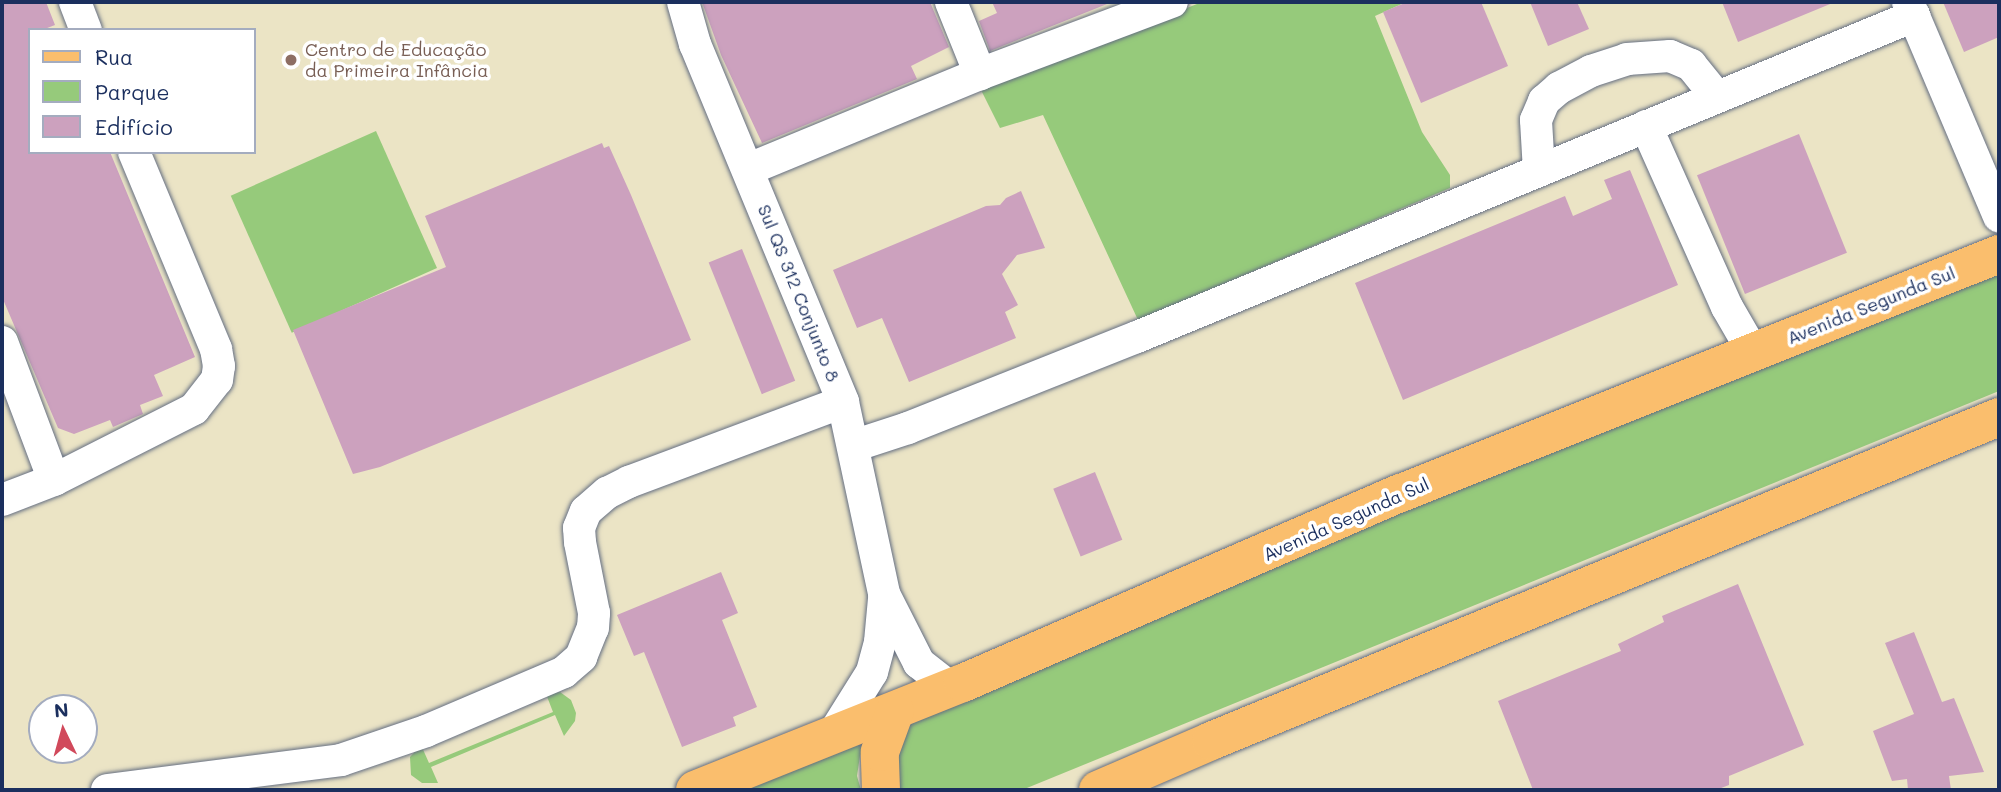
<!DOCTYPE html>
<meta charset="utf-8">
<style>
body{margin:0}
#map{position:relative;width:2001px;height:792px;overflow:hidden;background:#ebe4c5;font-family:Mali,sans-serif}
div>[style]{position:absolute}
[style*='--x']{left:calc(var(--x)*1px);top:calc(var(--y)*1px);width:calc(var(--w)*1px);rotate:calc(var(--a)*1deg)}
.green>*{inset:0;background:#96ca7b;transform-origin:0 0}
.building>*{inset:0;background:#cca1be;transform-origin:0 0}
.roads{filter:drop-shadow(0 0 2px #646e82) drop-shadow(0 0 2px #646e82)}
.minor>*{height:32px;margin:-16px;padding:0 16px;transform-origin:16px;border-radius:16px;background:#fff}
.major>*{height:38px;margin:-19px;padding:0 19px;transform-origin:19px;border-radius:19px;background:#fabe6d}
.dots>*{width:19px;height:19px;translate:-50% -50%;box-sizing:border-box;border:4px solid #fff;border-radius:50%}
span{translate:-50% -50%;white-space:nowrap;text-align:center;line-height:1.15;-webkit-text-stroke:7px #fff;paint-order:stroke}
.education-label{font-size:18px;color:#785e54}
.left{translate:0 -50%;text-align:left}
.street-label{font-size:18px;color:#1b2f5e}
.frame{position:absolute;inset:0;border:4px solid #1b2f5e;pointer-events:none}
.legend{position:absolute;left:28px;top:28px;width:228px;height:126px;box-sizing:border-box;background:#fff;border:2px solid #a4acbf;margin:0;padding:9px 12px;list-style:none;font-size:21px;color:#1b2f5e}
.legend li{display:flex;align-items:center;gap:14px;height:35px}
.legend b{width:35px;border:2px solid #a4acbf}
.north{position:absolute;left:28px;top:694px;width:70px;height:70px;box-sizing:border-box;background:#fff;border:2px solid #a4acbf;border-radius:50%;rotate:355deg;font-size:19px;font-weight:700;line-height:28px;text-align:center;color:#1b2f5e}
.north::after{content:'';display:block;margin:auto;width:24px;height:32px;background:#d1495b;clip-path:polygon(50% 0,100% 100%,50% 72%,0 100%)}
</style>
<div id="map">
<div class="green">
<i style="clip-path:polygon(1202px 2px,1406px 2px,1375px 16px,1422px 132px,1450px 175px,1450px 188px,1138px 320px,1043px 115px,1000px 128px,981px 90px)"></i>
<i style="left:376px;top:131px;width:150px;height:159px;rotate:66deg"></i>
<i style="clip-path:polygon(1999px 261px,1999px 391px,1022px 790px,895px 790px,895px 731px,1417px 500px)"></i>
<i style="clip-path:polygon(560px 692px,571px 700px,576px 713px,575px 721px,564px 736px,555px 715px,431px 767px,438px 783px,422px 783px,411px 775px,410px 757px,421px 745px,429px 763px,553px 712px,546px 694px)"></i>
<i style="clip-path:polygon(868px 734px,860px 756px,857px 776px,861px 790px,733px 790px)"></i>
</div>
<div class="building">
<i style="clip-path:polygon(2px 2px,46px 2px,55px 25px,42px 30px,30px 30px,30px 152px,110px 152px,195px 357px,154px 375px,163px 396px,140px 405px,143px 414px,113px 427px,110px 420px,74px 434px,58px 428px,2px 297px)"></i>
<i style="clip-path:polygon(702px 2px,930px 2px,949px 47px,911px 66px,917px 79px,762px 143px,721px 55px)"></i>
<i style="clip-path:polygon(992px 2px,1112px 2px,990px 51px,979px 21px,997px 13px)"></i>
<i style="clip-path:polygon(1407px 2px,1481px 2px,1508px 66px,1421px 103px,1383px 12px)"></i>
<i style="clip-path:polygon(1530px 2px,1577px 2px,1589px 29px,1548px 46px)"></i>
<i style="clip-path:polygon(1722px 2px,1835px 2px,1738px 42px)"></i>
<i style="clip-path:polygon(1943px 2px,1999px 2px,1999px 37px,1964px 52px)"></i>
<i style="left:1799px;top:134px;width:128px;height:110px;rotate:68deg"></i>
<i style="clip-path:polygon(602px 143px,604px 148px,609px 146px,631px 195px,691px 340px,380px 467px,353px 474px,293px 330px,446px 267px,425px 216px)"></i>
<i style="clip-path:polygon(1630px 170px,1678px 285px,1403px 400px,1355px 283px,1565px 196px,1573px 216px,1612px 199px,1604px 180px)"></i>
<i style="clip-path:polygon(1021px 191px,1045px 248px,1017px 255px,1002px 274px,1018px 305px,1005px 312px,1016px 338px,909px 382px,882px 318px,857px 328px,833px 270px,986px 206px,1000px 205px,1006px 198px)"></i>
<i style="left:742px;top:249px;width:142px;height:36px;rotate:68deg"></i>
<i style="left:1095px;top:472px;width:73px;height:45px;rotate:68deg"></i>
<i style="clip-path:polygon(721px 572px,738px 613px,722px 620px,757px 707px,733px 717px,736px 726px,682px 747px,644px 652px,634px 656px,617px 615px)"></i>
<i style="clip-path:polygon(1738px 584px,1804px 745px,1729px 776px,1729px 785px,1716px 790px,1533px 790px,1498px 701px,1621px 651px,1618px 644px,1664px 622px,1662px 616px)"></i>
<i style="clip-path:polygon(1914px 632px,1942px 702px,1954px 698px,1984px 772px,1949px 776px,1951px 790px,1908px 790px,1907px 779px,1892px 781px,1873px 731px,1914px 714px,1885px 643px)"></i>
</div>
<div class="roads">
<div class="minor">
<i style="--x:75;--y:2;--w:30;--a:69"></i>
<i style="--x:683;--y:2;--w:44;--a:74.1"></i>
<i style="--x:695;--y:44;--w:387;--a:67.5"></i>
<i style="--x:843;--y:402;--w:196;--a:77.9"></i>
<i style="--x:884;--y:594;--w:77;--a:63.1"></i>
<i style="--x:919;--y:663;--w:41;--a:38"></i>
<i style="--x:951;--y:2;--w:78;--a:68.1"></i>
<i style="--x:980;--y:74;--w:205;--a:-20.6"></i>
<i style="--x:1908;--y:2;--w:233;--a:67"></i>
<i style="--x:1646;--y:126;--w:198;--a:65.9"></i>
<i style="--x:1727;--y:307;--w:52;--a:60"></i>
<i style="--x:749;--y:169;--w:250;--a:-22.4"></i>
<i style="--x:1539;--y:171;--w:51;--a:-93.4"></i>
<i style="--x:1536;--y:120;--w:21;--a:-67"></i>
<i style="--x:1544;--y:101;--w:20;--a:-41"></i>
<i style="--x:1559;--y:88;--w:36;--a:-28"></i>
<i style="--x:1591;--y:71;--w:38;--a:-18"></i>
<i style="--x:1627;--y:59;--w:43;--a:-4"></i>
<i style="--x:1670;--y:56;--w:23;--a:23"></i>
<i style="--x:1691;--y:65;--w:40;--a:51"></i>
<i style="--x:2;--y:342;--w:147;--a:69.4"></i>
<i style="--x:853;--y:446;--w:58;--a:-18.1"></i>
<i style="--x:908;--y:428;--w:246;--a:-21.7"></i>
<i style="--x:1137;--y:337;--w:841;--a:-22.45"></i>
<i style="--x:2;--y:500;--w:56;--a:-21"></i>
<i style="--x:54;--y:480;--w:157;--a:-26.9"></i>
<i style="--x:194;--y:409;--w:37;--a:-52"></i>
<i style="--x:217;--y:380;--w:14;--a:-82"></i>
<i style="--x:219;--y:366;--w:17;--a:-100"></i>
<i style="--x:216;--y:349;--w:213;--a:-112.6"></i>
<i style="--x:832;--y:736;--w:75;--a:-58"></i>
<i style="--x:872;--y:672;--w:31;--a:-75"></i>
<i style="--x:880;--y:642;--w:43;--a:-84.7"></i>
<i style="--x:107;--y:790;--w:236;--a:-7.3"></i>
<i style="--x:341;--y:760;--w:90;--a:-18.8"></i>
<i style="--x:426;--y:731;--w:150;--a:-23.1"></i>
<i style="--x:564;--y:672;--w:23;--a:-41"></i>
<i style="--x:581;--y:657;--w:31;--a:-68"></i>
<i style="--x:593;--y:628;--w:15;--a:-86"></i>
<i style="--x:594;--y:613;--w:72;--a:-101.2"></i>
<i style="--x:580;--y:542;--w:14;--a:-94"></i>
<i style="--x:579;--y:528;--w:18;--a:-68"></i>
<i style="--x:586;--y:511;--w:28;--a:-41"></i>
<i style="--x:607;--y:493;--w:25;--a:-27"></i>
<i style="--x:629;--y:482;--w:228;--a:-20.5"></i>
</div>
<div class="major">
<i style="--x:695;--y:790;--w:289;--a:-21.8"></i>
<i style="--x:963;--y:683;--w:477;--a:-23.5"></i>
<i style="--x:1401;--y:493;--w:644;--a:-21.78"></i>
<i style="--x:881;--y:790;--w:38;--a:-92"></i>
<i style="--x:880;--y:752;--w:44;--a:-69.9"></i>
<i style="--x:1098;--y:790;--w:123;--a:-23.4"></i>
<i style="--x:1211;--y:741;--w:852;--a:-22.35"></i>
</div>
</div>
<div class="dots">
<i style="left:291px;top:60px;background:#8d6e63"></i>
</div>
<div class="education-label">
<span class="left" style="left:305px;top:60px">Centro de Educação<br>da Primeira Infância</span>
</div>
<div class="street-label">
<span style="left:799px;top:293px;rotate:68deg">Sul QS 312 Conjunto 8</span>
<span style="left:1871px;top:305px;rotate:-22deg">Avenida Segunda Sul</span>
<span style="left:1346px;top:519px;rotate:-24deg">Avenida Segunda Sul</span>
</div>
<div class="frame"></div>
<ul class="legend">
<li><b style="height:9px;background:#fabe6d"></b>Rua</li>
<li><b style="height:19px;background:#96ca7b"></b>Parque</li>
<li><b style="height:19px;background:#cca1be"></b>Edifício</li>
</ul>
<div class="north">N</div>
</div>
